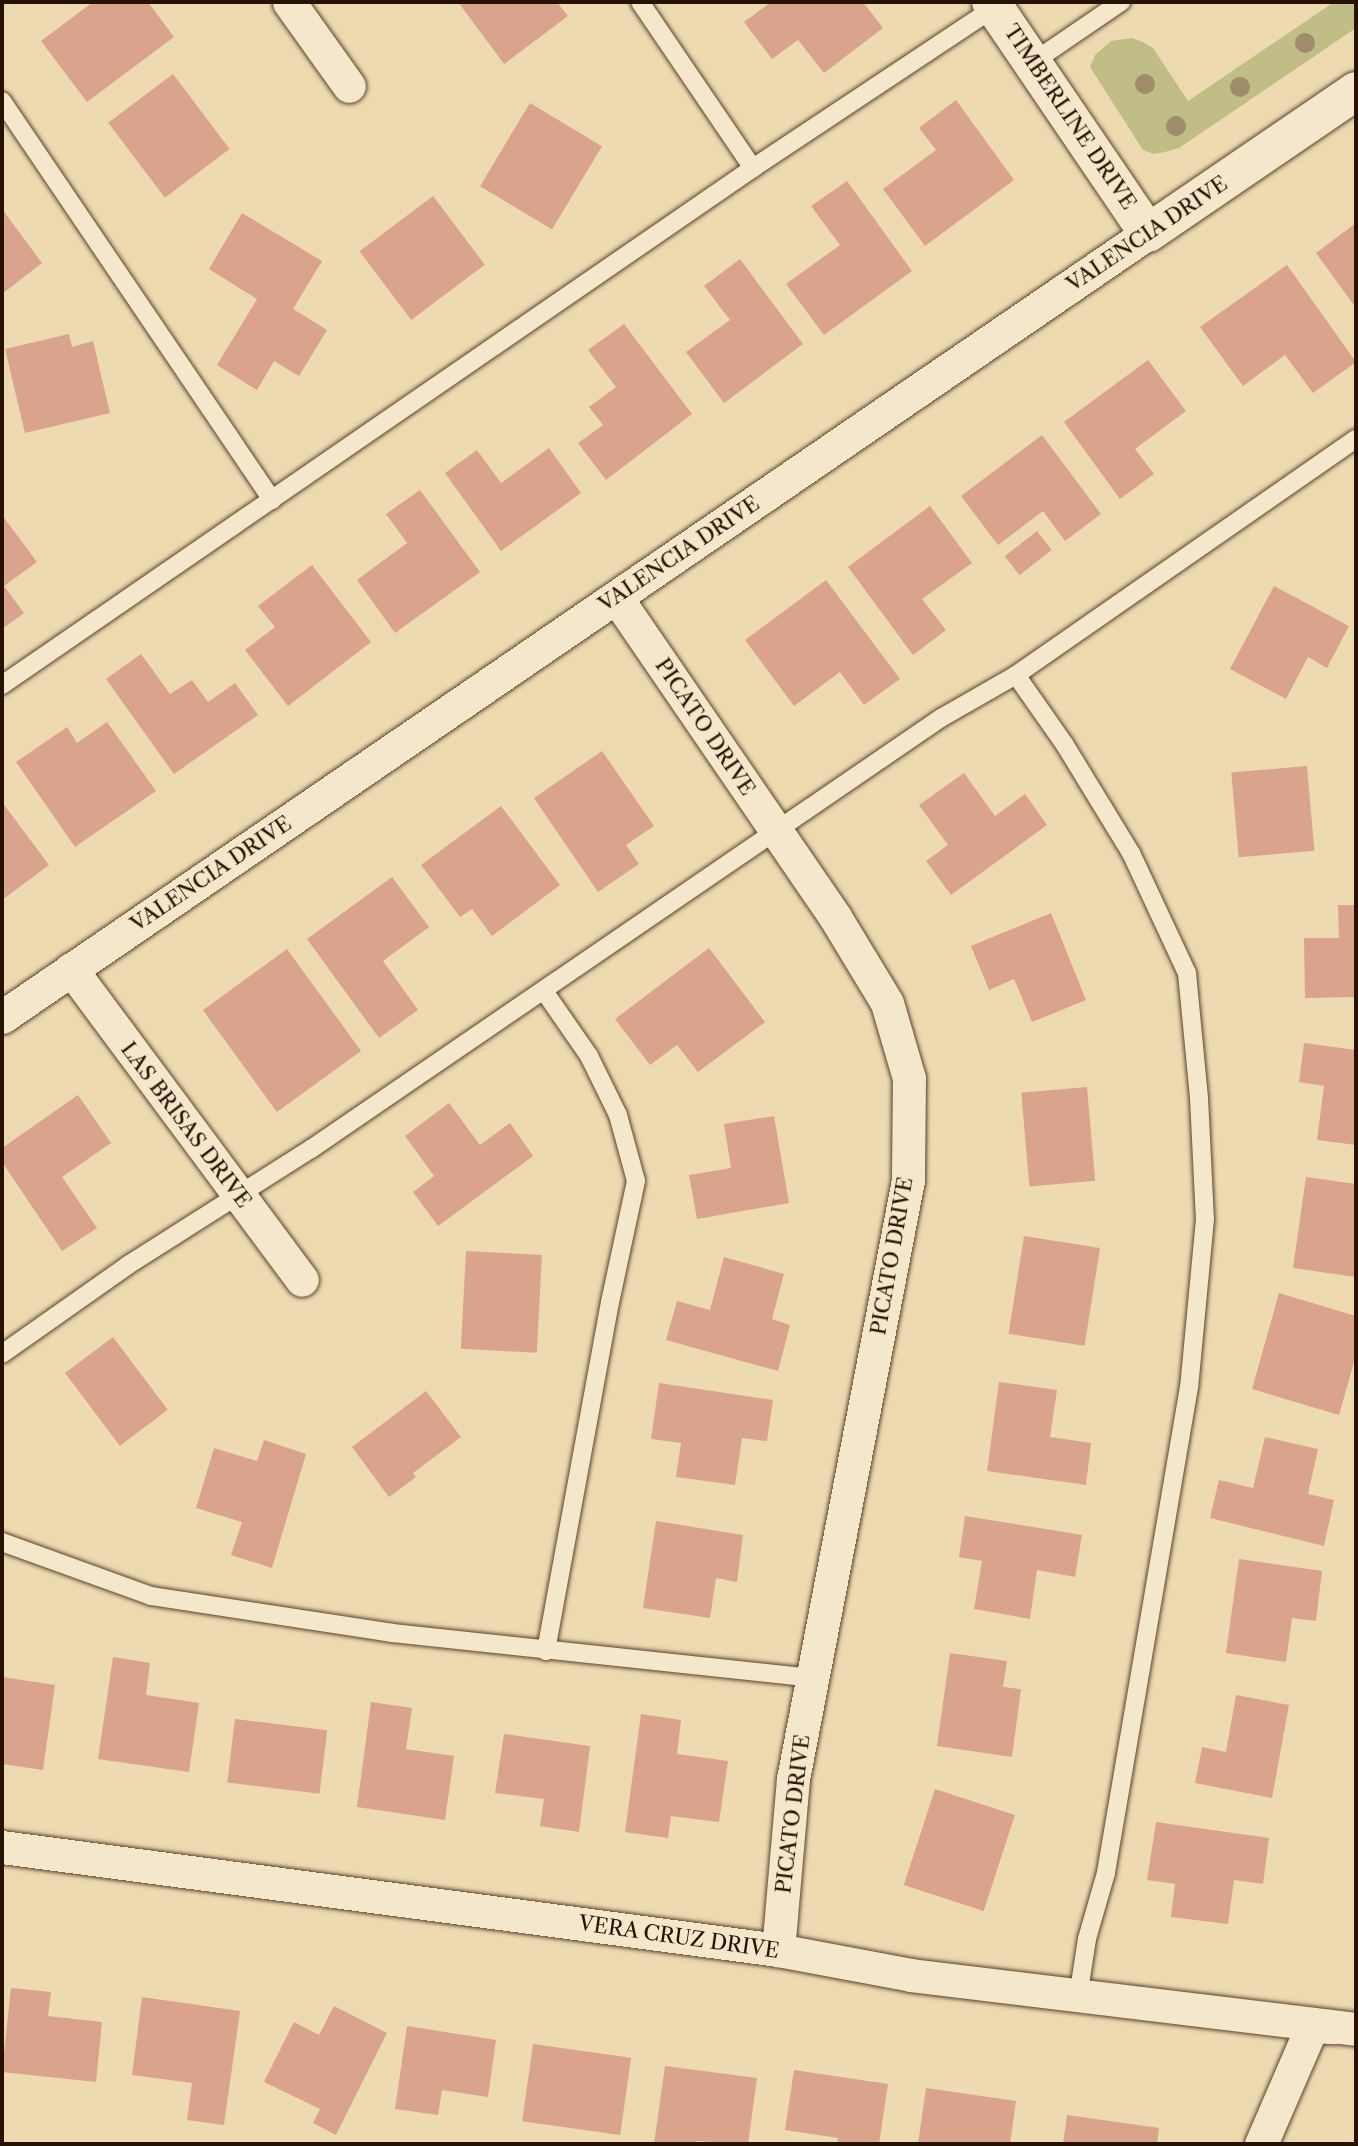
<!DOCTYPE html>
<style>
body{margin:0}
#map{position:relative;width:1358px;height:2146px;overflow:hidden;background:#eedab1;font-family:"Libre Caslon Text",serif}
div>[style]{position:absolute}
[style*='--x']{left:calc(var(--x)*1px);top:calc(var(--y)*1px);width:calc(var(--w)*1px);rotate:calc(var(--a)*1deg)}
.green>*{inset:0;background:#c0bd87}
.building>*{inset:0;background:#daa38c;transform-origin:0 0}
.roads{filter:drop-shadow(0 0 2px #59432c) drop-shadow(0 0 2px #59432c)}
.service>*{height:18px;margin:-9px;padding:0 9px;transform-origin:9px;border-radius:9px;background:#f4e7cc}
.minor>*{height:33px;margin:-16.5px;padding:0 16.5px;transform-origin:16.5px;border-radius:16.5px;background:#f4e7cc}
.tertiary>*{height:38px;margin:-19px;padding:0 19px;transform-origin:19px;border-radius:19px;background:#f4e7cc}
.trees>*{width:20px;height:20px;margin:-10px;border-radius:50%;background:#9e8c6a}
span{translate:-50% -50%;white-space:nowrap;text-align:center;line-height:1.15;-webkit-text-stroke:6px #f4e7cc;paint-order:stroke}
.street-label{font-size:21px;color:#271100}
.frame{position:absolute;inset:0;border:4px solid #271100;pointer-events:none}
</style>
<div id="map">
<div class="green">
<i style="clip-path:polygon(1334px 2px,1356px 2px,1356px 28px,1179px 148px,1165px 152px,1154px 154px,1143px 150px,1090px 67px,1095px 55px,1111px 41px,1132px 38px,1143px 42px,1153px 48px,1188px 101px)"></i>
</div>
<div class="building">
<i style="clip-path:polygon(93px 2px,148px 2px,174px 37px,87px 102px,41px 41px)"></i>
<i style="clip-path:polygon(458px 2px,557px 2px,568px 16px,504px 64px)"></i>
<i style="clip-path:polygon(771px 2px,863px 2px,883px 28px,824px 73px,798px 40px,772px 59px,744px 22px)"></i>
<i style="left:173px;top:74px;width:94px;height:81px;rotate:53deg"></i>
<i style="clip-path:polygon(956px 100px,1014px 180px,925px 246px,883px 189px,936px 150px,919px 128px)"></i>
<i style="left:530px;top:103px;width:84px;height:97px;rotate:31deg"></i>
<i style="clip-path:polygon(847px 181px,912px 271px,824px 335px,786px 284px,840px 245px,811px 206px)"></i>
<i style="left:433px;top:196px;width:86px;height:92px;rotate:53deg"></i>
<i style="clip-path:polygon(2px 209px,42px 263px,2px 294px)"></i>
<i style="clip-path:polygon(242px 213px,322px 261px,293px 309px,327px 330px,299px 376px,274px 361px,257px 390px,217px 365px,257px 299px,209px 269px)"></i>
<i style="clip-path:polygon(1356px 223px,1356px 308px,1316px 253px)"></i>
<i style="clip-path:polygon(740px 259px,803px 344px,724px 403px,686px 352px,730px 320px,704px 286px)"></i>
<i style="clip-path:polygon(1287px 265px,1356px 362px,1313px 393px,1285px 355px,1243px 386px,1200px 327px)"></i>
<i style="clip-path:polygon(624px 324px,692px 414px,606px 480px,578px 443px,603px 425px,589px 407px,616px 387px,588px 350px)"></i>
<i style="clip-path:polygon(69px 334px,72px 347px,93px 341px,110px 413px,25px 433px,5px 349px)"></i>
<i style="clip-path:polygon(1148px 360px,1186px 411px,1135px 449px,1154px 474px,1120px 499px,1064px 422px)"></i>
<i style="clip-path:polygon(1042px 435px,1101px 514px,1065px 541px,1043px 511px,998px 545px,961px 496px)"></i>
<i style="clip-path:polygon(549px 448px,581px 493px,501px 551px,445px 473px,477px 450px,501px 483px)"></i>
<i style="clip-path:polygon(420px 490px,480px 572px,395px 633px,357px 580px,407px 543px,386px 514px)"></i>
<i style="clip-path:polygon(930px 506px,972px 563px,922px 599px,946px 630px,913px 655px,848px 567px)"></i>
<i style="clip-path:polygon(2px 515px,37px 562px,4px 586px,24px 613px,2px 629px)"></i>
<i style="left:1037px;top:531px;width:24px;height:41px;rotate:52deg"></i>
<i style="clip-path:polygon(312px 565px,371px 642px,288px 706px,245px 650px,275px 627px,258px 606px)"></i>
<i style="clip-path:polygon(826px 580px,900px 679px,864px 705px,840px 672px,794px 706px,745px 640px)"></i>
<i style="clip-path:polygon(1274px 586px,1349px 626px,1327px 668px,1308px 657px,1286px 699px,1230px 669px)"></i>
<i style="clip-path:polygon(141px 654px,170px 694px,192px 680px,208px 702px,235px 683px,258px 715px,174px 774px,106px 679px)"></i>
<i style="clip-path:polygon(107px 722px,156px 791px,75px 847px,16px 762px,67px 727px,77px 743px)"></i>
<i style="clip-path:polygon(602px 751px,654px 826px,626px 845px,639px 864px,598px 892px,534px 798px)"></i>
<i style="left:1307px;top:766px;width:85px;height:76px;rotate:85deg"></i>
<i style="clip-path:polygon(964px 773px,995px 816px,1025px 794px,1047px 825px,951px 895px,926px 861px,948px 845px,919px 805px)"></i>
<i style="clip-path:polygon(2px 802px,49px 865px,2px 900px)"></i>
<i style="clip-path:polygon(501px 806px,560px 885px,492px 936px,472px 909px,460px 917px,421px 865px)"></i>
<i style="clip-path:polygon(392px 877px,429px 927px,383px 961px,418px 1010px,379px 1038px,307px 939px)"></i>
<i style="clip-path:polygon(1338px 905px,1356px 905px,1356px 997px,1305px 998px,1304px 938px,1339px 938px)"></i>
<i style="clip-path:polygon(1051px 913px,1086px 1000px,1032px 1022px,1014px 979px,989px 990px,971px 946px)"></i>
<i style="clip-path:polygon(709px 948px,765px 1022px,698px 1072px,677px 1045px,650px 1065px,615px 1019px)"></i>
<i style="left:287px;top:949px;width:126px;height:104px;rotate:54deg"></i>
<i style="clip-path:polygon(1304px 1043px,1356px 1050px,1356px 1145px,1317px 1140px,1324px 1086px,1299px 1082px)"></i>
<i style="left:1087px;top:1087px;width:94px;height:66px;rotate:85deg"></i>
<i style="clip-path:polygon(78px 1095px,111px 1143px,62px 1177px,97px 1228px,62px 1251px,2px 1162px,2px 1148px)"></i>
<i style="clip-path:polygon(449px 1103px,480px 1145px,510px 1123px,533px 1156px,438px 1226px,413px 1192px,434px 1176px,405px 1136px)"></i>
<i style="clip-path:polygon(774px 1116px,789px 1203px,697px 1219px,689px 1175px,731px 1168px,724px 1124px)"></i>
<i style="clip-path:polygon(1306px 1177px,1356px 1184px,1356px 1277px,1293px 1268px)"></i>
<i style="left:1024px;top:1236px;width:77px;height:99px;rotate:9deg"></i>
<i style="left:466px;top:1251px;width:76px;height:98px;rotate:3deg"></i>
<i style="clip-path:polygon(724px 1257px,784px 1274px,772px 1319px,790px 1325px,778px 1371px,666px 1340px,677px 1301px,710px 1310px)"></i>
<i style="clip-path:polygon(1279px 1293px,1356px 1316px,1356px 1355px,1339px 1415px,1252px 1389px)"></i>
<i style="left:113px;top:1337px;width:91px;height:60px;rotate:53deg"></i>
<i style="clip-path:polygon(999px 1382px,1057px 1390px,1050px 1437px,1091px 1443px,1086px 1485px,987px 1471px)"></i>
<i style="clip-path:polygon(659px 1383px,773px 1400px,767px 1441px,742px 1438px,735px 1485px,676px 1477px,681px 1443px,651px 1439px)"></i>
<i style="clip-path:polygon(426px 1391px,461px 1437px,413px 1473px,416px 1477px,389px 1497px,352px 1447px)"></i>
<i style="clip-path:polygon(1265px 1437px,1318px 1449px,1308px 1494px,1334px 1500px,1324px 1546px,1210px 1518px,1219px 1480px,1253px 1488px)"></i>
<i style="clip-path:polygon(264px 1440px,306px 1454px,272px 1568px,231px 1555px,242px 1522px,196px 1508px,214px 1448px,257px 1461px)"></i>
<i style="clip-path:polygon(965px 1516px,1082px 1535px,1075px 1577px,1037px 1570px,1030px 1619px,974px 1609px,982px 1561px,959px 1557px)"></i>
<i style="clip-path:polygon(656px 1521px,743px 1535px,737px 1582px,716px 1578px,710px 1618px,643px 1608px)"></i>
<i style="clip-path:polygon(1239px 1559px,1322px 1571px,1316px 1621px,1292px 1618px,1286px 1662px,1226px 1653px)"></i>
<i style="clip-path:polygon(950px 1653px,1007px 1661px,1003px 1687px,1021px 1689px,1012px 1757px,937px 1746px)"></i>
<i style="clip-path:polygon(113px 1657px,150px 1663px,146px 1695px,199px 1703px,189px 1772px,98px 1759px)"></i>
<i style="clip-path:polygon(2px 1677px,55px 1685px,43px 1770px,2px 1764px)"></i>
<i style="clip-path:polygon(1236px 1695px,1289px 1705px,1272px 1798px,1195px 1783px,1202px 1747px,1226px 1752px)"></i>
<i style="clip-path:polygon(371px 1702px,412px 1708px,406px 1749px,454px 1756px,445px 1820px,357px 1807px)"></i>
<i style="clip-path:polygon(641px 1714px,681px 1720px,677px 1754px,728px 1761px,719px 1822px,671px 1816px,668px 1838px,625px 1832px)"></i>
<i style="left:235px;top:1719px;width:93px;height:64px;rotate:7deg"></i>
<i style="clip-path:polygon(504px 1734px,590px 1746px,579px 1832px,540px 1826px,544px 1799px,495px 1793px)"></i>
<i style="left:935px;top:1789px;width:84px;height:101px;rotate:18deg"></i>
<i style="clip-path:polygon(1156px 1822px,1269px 1838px,1263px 1884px,1234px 1880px,1228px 1924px,1171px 1917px,1175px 1884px,1147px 1880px)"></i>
<i style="clip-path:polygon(11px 1988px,51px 1992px,48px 2016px,102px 2022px,96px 2082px,2px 2072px)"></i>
<i style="clip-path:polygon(142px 1997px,240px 2011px,224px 2125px,187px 2120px,192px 2083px,132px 2075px)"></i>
<i style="clip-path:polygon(334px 2006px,387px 2033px,336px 2135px,313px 2123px,320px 2109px,264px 2082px,294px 2022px,319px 2035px)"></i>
<i style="clip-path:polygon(407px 2026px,496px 2040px,488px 2097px,442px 2090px,438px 2115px,395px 2109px)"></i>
<i style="left:533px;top:2044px;width:99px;height:78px;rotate:8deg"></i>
<i style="clip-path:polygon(665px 2066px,757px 2078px,748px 2144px,696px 2141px,696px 2144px,654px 2144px)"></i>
<i style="clip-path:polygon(794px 2070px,888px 2084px,879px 2144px,837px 2144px,838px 2138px,785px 2130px)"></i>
<i style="clip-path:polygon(926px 2088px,1016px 2101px,1010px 2144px,918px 2144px)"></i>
<i style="clip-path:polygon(1067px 2115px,1159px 2128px,1157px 2144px,1063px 2144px)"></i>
</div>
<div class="roads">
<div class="service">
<i style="--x:640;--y:2;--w:201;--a:55.8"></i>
<i style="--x:1033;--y:62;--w:107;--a:-34.3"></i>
<i style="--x:2;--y:101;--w:482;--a:55.9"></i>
<i style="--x:1016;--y:675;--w:414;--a:-34.8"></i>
<i style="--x:2;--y:685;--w:912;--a:-34.54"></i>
<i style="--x:753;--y:168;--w:291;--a:-33.6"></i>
<i style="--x:544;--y:991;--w:79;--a:55.3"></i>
<i style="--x:589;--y:1056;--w:66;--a:63.8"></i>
<i style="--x:618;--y:1115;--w:68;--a:74.7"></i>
<i style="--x:636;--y:1181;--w:124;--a:102.1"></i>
<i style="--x:610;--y:1302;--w:355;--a:100.4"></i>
<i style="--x:2;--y:1354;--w:154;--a:-35.2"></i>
<i style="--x:128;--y:1265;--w:217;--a:-32.4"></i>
<i style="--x:311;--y:1149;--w:763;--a:-34.38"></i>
<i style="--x:941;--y:718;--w:86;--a:-29.8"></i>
<i style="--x:1016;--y:675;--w:85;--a:55"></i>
<i style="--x:1065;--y:745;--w:127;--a:58.6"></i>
<i style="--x:1131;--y:853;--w:132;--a:65"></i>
<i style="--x:1187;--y:973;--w:126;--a:84.5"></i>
<i style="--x:1199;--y:1098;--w:121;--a:87.2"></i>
<i style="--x:1205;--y:1219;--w:169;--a:95.4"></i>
<i style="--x:1189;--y:1387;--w:493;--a:99.7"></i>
<i style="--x:1106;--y:1873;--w:69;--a:106.1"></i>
<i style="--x:1087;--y:1939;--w:59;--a:98.8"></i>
<i style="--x:2;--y:1542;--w:158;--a:19.9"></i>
<i style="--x:151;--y:1596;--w:244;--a:8.7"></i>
<i style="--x:392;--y:1633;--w:423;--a:6.1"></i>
</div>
<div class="minor">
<i style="--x:289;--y:2;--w:103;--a:54.5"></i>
<i style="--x:616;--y:597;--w:388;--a:55.6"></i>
<i style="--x:835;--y:917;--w:100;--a:58.8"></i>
<i style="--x:887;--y:1003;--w:78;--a:73.7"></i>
<i style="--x:909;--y:1078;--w:102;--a:90.6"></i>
<i style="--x:908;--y:1180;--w:610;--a:100.87"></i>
<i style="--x:793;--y:1779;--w:172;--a:95"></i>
<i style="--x:71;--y:969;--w:387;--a:53.4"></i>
<i style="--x:2;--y:1017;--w:1389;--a:-34.38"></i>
<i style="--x:2;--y:1847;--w:783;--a:7.56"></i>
<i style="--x:778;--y:1950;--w:135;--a:10.6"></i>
<i style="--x:911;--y:1975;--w:448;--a:6.9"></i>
<i style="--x:1261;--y:2144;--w:129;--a:-66.6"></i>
<i style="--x:1312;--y:2026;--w:22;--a:3"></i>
</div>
<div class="tertiary">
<i style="--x:991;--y:2;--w:279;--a:55.8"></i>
<i style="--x:1148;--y:233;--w:252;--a:-34.3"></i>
</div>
</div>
<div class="trees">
<i style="left:1305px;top:43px"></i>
<i style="left:1145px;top:84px"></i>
<i style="left:1240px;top:87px"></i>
<i style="left:1176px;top:126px"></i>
</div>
<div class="street-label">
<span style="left:1070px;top:117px;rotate:56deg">TIMBERLINE DRIVE</span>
<span style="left:1147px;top:234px;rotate:-34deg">VALENCIA DRIVE</span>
<span style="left:679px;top:554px;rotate:-34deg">VALENCIA DRIVE</span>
<span style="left:705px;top:727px;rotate:56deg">PICATO DRIVE</span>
<span style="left:211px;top:874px;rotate:-34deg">VALENCIA DRIVE</span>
<span style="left:186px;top:1125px;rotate:53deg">LAS BRISAS DRIVE</span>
<span style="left:892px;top:1256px;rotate:-80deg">PICATO DRIVE</span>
<span style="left:793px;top:1814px;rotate:-83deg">PICATO DRIVE</span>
<span style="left:679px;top:1937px;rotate:8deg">VERA CRUZ DRIVE</span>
</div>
<div class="frame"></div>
</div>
